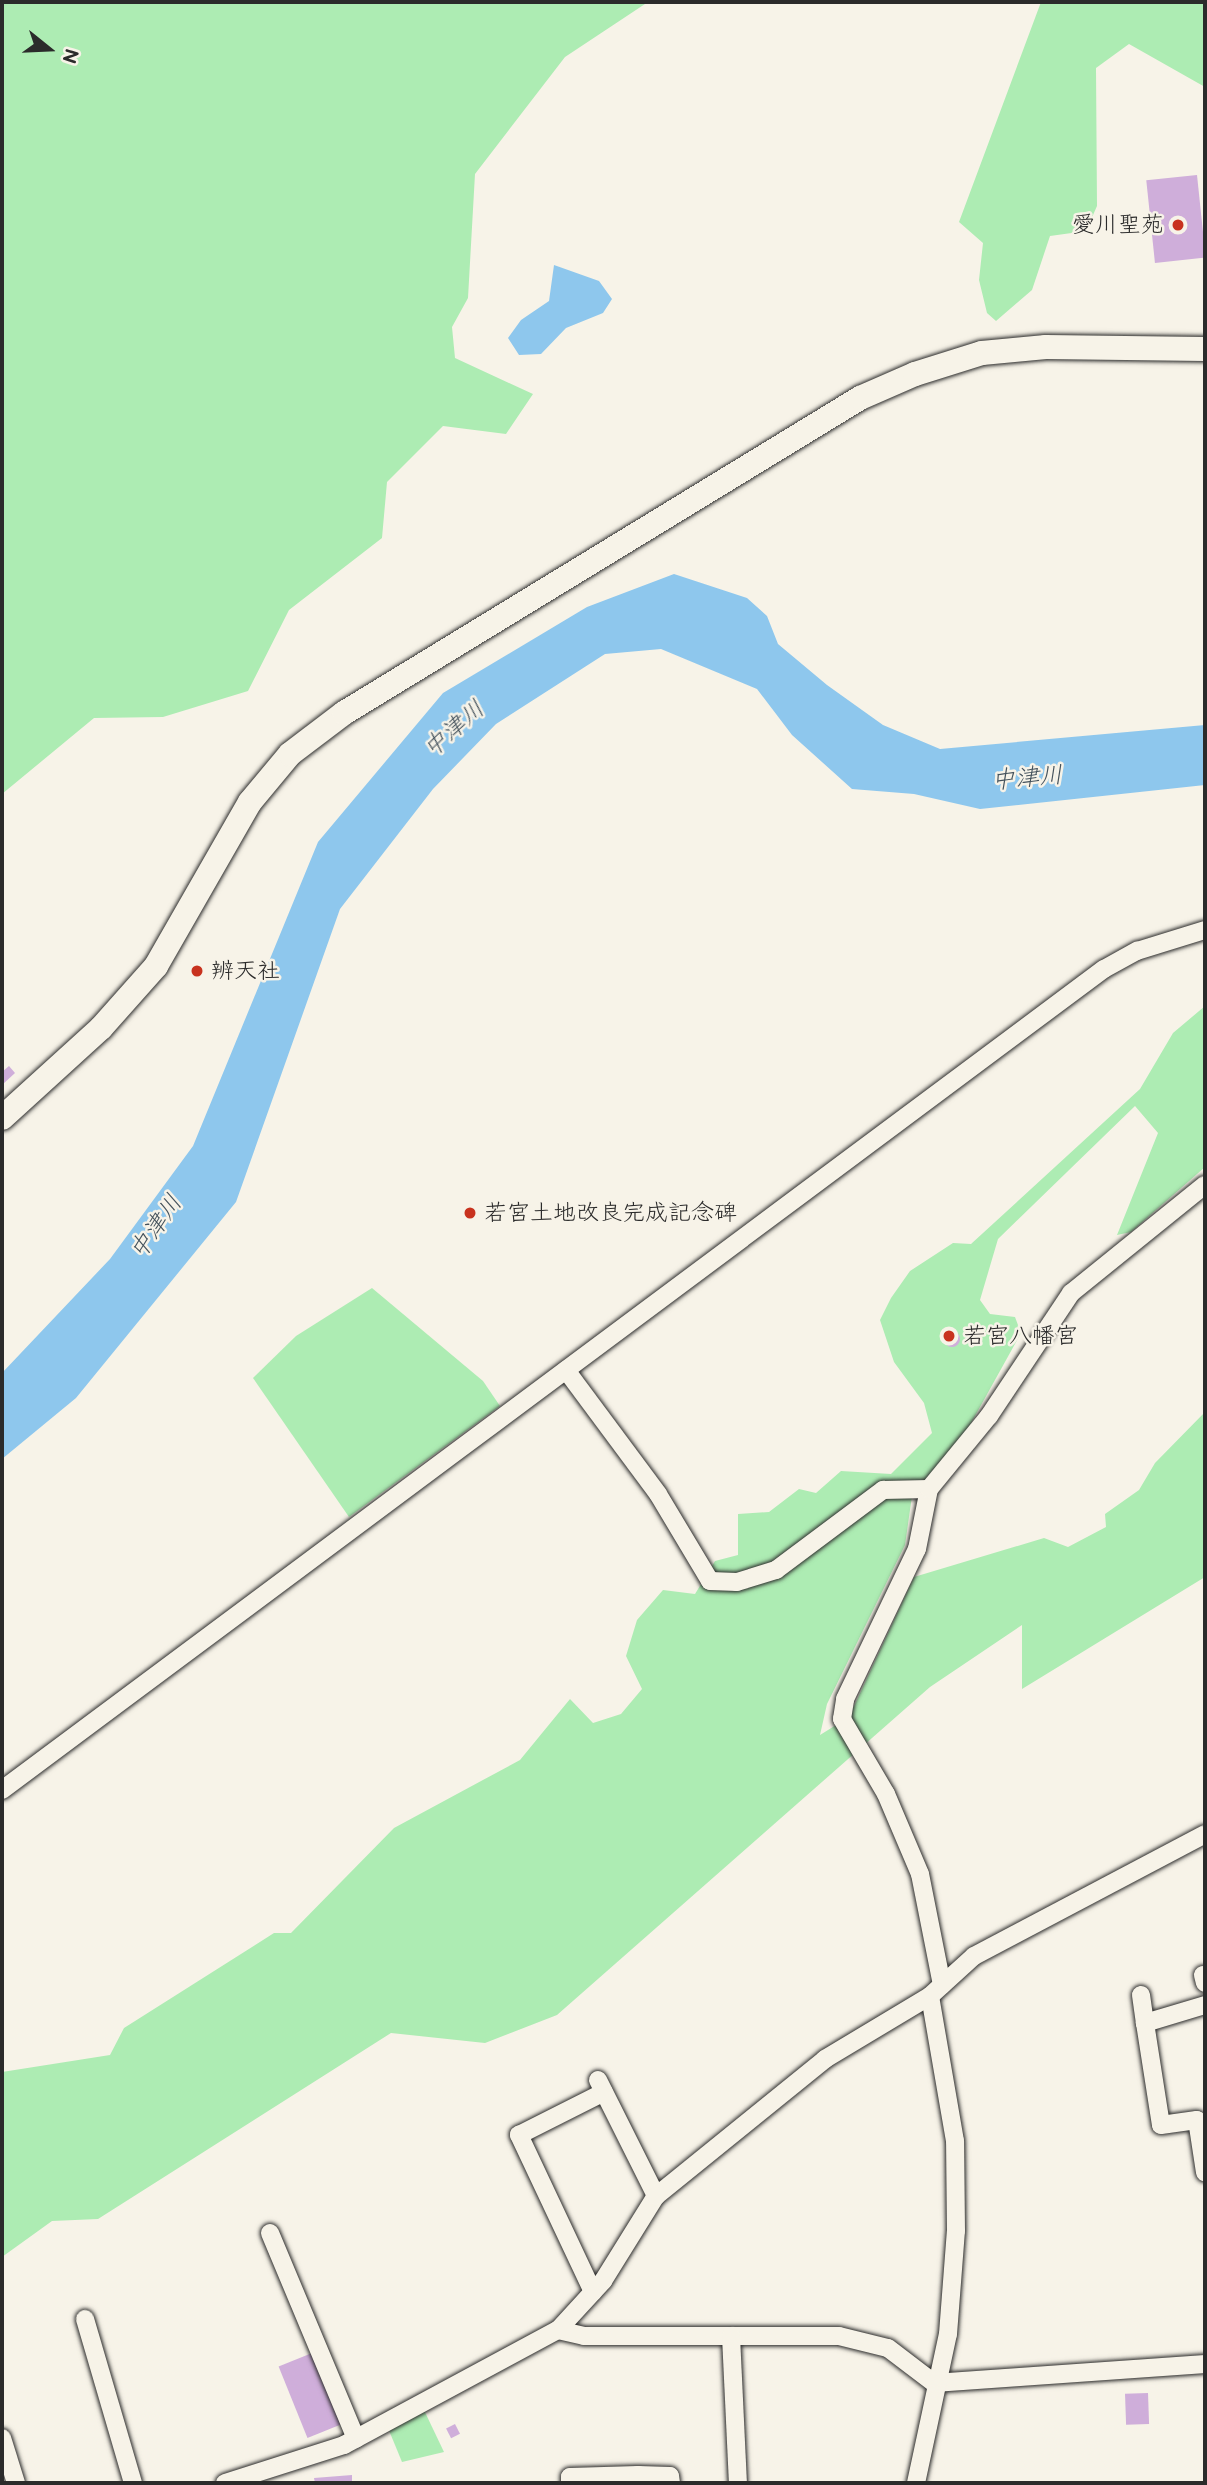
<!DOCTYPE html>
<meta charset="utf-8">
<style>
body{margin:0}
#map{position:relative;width:1207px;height:2485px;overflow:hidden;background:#f7f3e8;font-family:"Balsamiq Sans","Klee One",sans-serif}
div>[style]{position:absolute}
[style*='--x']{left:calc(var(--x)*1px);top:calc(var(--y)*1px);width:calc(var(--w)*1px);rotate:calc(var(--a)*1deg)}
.green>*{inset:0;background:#adecb3}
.water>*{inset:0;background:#8ec7ed}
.building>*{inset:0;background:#cfaeda;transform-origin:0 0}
.round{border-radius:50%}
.roads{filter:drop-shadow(0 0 2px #2b2b2b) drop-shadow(0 0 2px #2b2b2b)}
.street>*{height:18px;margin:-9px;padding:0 9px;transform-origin:9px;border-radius:9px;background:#f7f3e8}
.secondary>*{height:24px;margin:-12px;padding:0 12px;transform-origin:12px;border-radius:12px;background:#f7f3e8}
.dots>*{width:19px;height:19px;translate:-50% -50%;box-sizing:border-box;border:4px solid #f7f3e8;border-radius:50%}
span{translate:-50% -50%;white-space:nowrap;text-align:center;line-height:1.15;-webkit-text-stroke:5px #f7f3e8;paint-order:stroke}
.poi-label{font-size:23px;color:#2b2b2b}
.right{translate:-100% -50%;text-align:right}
.left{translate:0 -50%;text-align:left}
.water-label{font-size:24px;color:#44525c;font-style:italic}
.frame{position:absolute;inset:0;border:4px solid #2b2b2b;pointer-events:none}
.north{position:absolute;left:14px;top:14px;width:70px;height:70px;-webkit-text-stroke:5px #f7f3e8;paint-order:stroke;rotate:108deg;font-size:19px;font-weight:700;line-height:28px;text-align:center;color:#2b2b2b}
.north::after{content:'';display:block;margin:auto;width:24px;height:32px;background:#2b2b2b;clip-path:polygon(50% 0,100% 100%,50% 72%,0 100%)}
</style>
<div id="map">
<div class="green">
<i style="clip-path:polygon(2px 2px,648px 2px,565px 57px,475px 174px,468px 298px,452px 327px,455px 358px,533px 394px,506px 434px,443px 426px,387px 482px,382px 538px,289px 610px,248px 691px,163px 717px,94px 718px,2px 794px)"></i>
<i style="clip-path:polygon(1041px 2px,1205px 2px,1205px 87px,1129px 44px,1096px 68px,1097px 206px,1086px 231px,1050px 236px,1032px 290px,996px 321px,987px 313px,979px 280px,983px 243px,959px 222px)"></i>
<i style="clip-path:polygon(1205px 1006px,1205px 1167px,1131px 1232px,1117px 1235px,1158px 1133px,1135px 1106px,998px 1239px,980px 1300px,990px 1314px,1015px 1317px,1021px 1333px,965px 1434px,912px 1496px,905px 1545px,827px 1704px,820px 1735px,849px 1717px,914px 1577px,1044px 1538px,1068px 1547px,1106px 1527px,1105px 1514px,1139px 1490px,1155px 1463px,1205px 1412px,1205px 1577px,1022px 1689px,1022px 1625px,930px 1687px,557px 2015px,485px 2043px,391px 2033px,98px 2219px,52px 2221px,2px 2257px,2px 2072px,110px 2055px,124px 2028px,274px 1933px,291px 1933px,394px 1828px,520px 1760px,570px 1699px,593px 1723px,621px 1714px,642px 1689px,626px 1656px,637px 1620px,663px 1590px,695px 1594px,715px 1561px,738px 1555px,738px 1514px,769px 1512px,799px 1489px,816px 1493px,841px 1471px,891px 1474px,932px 1433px,924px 1403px,894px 1362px,880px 1320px,891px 1298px,910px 1271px,953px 1243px,971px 1244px,1140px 1089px,1173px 1033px)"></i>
<i style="clip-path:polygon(372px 1288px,483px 1381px,500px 1406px,349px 1517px,253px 1378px,296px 1336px)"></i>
<i style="clip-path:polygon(423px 2408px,444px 2452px,402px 2462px,388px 2428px)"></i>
</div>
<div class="water">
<i style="clip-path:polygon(554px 265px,599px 281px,612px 299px,603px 313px,566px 328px,541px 354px,519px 355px,508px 338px,521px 320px,549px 301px)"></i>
<i style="clip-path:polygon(674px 574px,747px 598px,767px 616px,778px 644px,827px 685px,883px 725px,940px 749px,1205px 725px,1205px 785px,980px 809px,914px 794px,852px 789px,792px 735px,757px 689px,661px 649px,605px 654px,496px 724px,433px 789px,340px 909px,236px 1202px,76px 1398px,2px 1459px,2px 1373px,110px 1259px,193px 1146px,318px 842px,443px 693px,587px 607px)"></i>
</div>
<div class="building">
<i style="left:1197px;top:175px;width:83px;height:51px;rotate:84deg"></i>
<i style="clip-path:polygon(9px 1066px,15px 1073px,2px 1085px,2px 1072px)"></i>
<i class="round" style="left:944px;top:1331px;width:16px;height:16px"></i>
<i style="left:312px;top:2353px;width:77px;height:36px;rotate:68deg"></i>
<i style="left:1148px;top:2393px;width:31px;height:23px;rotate:88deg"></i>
<i style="left:455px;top:2424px;width:11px;height:10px;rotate:63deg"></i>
<i style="clip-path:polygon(352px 2475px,352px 2483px,315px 2483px,314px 2478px)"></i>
</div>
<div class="roads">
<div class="street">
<i style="--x:566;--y:1370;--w:154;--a:53.4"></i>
<i style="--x:658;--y:1494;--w:101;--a:59.1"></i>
<i style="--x:710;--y:1581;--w:27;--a:2"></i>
<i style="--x:737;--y:1582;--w:41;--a:-17.1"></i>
<i style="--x:776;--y:1570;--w:134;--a:-36.8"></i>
<i style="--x:883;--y:1490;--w:46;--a:-1.2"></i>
<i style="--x:2;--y:1790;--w:1374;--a:-36.69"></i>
<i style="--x:1104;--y:969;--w:38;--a:-29"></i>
<i style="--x:1137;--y:951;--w:71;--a:-17.2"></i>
<i style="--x:1203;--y:1975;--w:8;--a:76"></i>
<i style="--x:942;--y:1985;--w:113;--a:-101.2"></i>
<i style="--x:920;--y:1874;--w:87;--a:-113"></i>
<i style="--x:886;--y:1794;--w:87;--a:-120.4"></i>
<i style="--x:842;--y:1719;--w:20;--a:-81"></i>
<i style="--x:845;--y:1699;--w:166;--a:-64.4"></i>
<i style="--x:917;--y:1549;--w:61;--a:-78.7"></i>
<i style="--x:929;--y:1489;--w:94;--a:-50.6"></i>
<i style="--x:989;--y:1416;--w:148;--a:-56.3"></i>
<i style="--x:1071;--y:1293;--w:172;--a:-38.9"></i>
<i style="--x:1141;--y:1995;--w:28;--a:82"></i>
<i style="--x:1205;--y:2005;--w:63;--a:163.3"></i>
<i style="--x:1145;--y:2023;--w:103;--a:81.1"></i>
<i style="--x:1161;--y:2125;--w:36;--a:-8"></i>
<i style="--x:1197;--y:2120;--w:53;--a:81.3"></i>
<i style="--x:598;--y:2080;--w:130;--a:63.4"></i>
<i style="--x:270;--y:2233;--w:223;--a:67.3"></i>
<i style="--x:593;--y:2292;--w:174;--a:-115.2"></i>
<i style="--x:519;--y:2135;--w:95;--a:-26.8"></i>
<i style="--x:85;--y:2319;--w:171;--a:73.7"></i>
<i style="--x:558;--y:2330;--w:27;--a:13"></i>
<i style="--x:584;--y:2336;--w:255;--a:0"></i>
<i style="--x:839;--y:2336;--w:50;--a:13.8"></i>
<i style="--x:888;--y:2348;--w:58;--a:37.3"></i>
<i style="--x:934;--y:2383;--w:272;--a:-4"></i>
<i style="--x:731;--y:2336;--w:147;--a:87.3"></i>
<i style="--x:2;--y:2438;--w:47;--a:72.7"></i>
<i style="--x:225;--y:2483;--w:125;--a:-17.7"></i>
<i style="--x:344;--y:2445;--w:243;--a:-28.3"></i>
<i style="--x:558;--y:2330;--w:67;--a:-47.4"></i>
<i style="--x:603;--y:2281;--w:100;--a:-58.1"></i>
<i style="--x:656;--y:2196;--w:218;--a:-39"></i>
<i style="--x:825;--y:2059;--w:122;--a:-31"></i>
<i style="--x:930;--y:1996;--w:59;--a:-42.3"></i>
<i style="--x:974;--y:1956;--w:261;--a:-27.8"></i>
<i style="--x:570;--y:2483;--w:6;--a:-90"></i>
<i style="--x:570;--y:2477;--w:68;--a:-1.7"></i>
<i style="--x:638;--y:2475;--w:32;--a:2"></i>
<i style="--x:670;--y:2476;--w:7;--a:82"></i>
<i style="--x:916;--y:2483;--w:152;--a:-77.9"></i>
<i style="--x:948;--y:2334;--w:103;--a:-85.6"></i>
<i style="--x:956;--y:2231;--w:90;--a:-90.6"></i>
<i style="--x:955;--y:2141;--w:147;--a:-99.8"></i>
</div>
<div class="secondary">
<i style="--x:2;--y:1118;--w:134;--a:-42.3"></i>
<i style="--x:101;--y:1028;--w:83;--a:-48.4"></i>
<i style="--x:156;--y:966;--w:189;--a:-60.2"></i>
<i style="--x:250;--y:802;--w:62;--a:-50.2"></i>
<i style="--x:290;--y:754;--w:68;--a:-37.2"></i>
<i style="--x:344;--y:713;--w:605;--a:-31.4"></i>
<i style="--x:860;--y:398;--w:60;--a:-23.6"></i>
<i style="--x:915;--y:374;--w:70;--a:-17.4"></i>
<i style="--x:982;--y:353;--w:64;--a:-5.4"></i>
<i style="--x:1046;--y:347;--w:159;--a:0.7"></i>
</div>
</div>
<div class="dots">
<i style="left:1178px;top:225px;background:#c8321e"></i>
<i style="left:197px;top:971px;background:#c8321e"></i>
<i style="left:470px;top:1213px;background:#c8321e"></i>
<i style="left:949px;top:1336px;background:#c8321e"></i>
</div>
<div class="poi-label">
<span class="right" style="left:1164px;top:225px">愛川聖苑</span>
<span class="left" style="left:211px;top:971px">辨天社</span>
<span class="left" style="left:484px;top:1213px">若宮土地改良完成記念碑</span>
<span class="left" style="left:963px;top:1336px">若宮八幡宮</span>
</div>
<div class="water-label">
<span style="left:454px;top:729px;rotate:-41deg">中津川</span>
<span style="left:1027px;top:778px;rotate:-5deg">中津川</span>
<span style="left:156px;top:1227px;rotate:-55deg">中津川</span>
</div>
<div class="frame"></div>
<div class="north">N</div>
</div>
